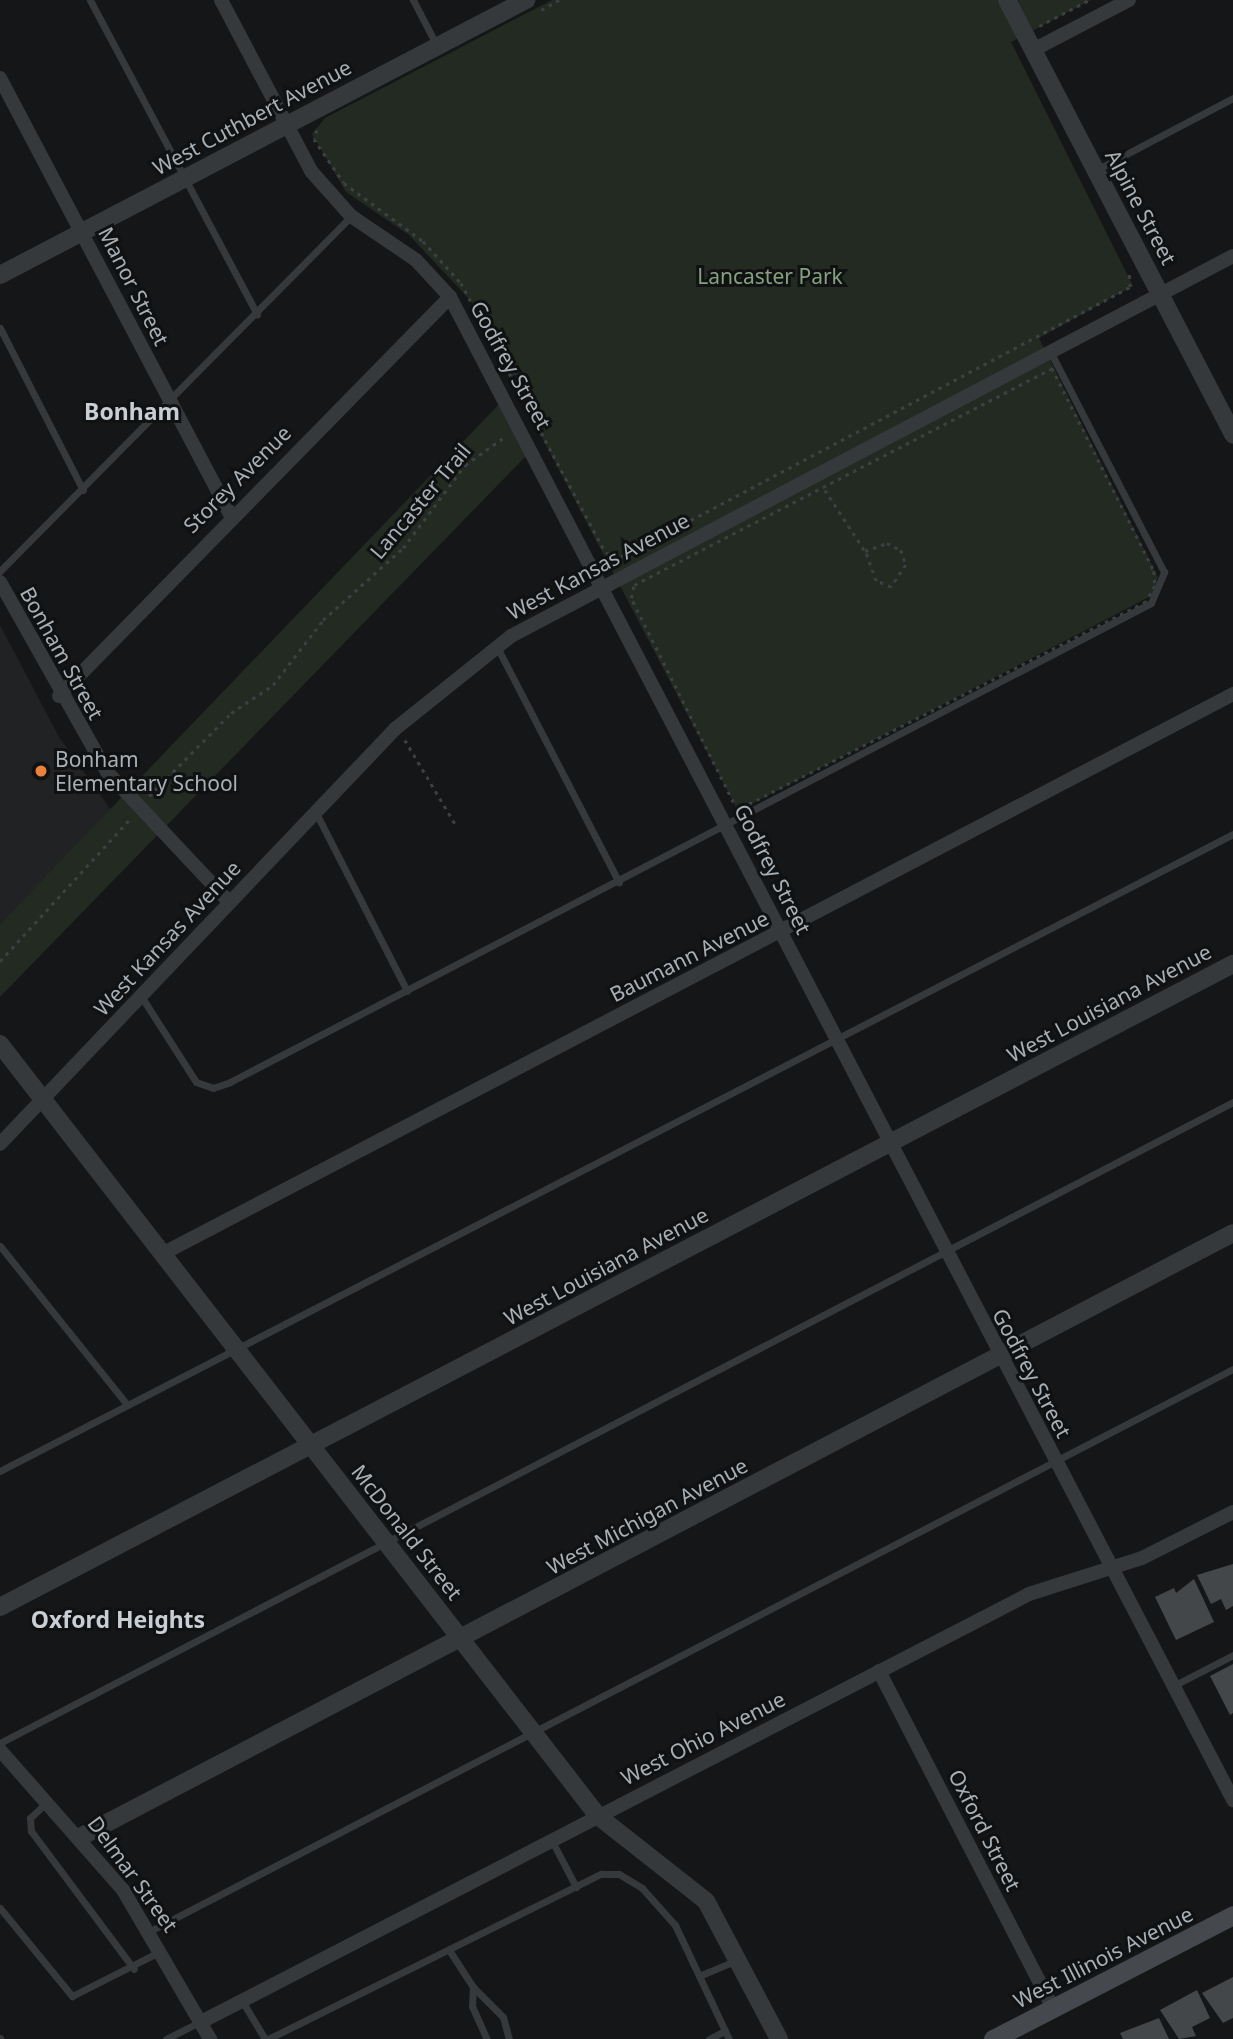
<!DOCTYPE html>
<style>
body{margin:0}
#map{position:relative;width:1233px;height:2039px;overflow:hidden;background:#151617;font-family:"Noto Sans",sans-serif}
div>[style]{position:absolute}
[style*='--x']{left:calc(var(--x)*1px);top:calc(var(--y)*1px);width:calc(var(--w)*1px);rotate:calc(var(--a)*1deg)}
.built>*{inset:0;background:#212224}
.green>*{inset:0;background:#222a22}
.building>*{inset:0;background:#44474a}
.path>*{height:2.5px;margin-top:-1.25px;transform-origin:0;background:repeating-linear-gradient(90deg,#3c4043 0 3.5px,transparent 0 8.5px)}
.service>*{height:7px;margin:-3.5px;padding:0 3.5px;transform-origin:3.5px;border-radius:3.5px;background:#36393c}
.minor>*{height:14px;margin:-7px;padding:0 7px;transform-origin:7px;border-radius:7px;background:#36393c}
.tertiary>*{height:18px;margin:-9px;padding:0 9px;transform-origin:9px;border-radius:9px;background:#36393c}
.secondary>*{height:19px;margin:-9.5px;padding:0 9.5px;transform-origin:9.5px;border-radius:9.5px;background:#45484c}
.dots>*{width:19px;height:19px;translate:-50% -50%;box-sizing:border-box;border:4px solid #101112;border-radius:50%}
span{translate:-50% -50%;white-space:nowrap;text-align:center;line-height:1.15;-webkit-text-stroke:6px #101112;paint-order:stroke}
.street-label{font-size:21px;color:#a8b0b6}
.park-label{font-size:21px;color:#86a180}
.poi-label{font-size:21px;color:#a8b0b6}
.left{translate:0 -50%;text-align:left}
.neighbourhood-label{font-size:23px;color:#c8ced3;font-weight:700}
</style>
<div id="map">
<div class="built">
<i style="clip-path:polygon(0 625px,59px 737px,111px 810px,0 924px)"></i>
</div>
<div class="green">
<i style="clip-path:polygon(552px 0,1091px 0,1011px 42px,1133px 286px,1039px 338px,1158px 577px,1153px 595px,738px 811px,470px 300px,409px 235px,346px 192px,312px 134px,325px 118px)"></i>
<i style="clip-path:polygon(503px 400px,526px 456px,0 997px,0 924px)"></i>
</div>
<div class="building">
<i style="clip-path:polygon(1233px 1564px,1233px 1606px,1226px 1610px,1221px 1599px,1211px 1604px,1197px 1575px)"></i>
<i style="clip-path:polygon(1194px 1579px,1214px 1622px,1176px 1640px,1155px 1597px,1174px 1588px,1176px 1593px)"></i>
<i style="clip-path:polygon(1233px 1664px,1233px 1713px,1230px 1715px,1210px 1676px)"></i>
<i style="clip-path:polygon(1233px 1977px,1233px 2018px,1223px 2023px,1202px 1993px)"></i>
<i style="clip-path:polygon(1197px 1990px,1210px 2018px,1192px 2027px,1196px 2036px,1179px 2039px,1160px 2010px)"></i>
<i style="clip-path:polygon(1159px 2018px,1169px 2039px,1123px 2039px,1120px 2033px)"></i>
</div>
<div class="path">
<i style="--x:541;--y:10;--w:21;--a:-29"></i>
<i style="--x:1039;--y:26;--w:56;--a:-27.5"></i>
<i style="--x:317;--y:130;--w:9;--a:108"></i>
<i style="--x:314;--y:139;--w:53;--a:55.7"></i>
<i style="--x:344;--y:183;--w:98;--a:36.3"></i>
<i style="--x:423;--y:241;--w:57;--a:47.9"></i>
<i style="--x:461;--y:283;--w:306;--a:61.8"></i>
<i style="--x:606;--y:553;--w:7;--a:8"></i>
<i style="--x:613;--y:554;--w:10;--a:11"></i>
<i style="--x:623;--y:556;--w:574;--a:-27.95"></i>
<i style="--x:1130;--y:287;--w:14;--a:-94"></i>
<i style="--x:1052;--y:368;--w:227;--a:63.3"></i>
<i style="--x:1154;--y:571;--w:15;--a:86"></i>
<i style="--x:1155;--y:586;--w:18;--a:119"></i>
<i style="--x:1146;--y:602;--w:459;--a:153"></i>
<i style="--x:737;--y:810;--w:237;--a:-116.6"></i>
<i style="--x:631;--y:598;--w:13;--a:-77"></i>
<i style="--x:634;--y:585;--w:471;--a:-27.4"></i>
<i style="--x:825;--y:490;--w:73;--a:56.7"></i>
<i style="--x:865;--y:551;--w:23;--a:-20"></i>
<i style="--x:887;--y:543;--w:16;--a:27"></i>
<i style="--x:901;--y:550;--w:16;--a:72"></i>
<i style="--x:906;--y:565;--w:27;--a:124"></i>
<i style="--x:891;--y:587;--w:16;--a:-158"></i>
<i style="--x:876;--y:581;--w:32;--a:-110"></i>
<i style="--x:405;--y:740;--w:101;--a:59.1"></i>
<i style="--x:149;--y:796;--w:117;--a:-45.3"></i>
<i style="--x:231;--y:713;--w:50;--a:-33.7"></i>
<i style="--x:273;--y:685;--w:82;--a:-52.4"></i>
<i style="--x:323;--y:620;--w:108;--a:-42"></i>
<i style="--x:403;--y:548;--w:104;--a:-53.2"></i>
<i style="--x:465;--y:465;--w:50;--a:-35.3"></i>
<i style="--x:0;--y:961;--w:191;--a:-47.5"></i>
</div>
<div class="service">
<i style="--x:90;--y:0;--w:356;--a:62"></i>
<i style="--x:413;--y:0;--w:52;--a:62.4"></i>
<i style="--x:1096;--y:170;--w:155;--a:-27.7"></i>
<i style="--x:0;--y:328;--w:182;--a:62.9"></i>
<i style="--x:0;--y:571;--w:499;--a:-45.3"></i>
<i style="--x:497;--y:647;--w:265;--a:62.6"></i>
<i style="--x:315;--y:811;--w:202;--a:62.9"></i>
<i style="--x:141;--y:996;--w:102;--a:57.4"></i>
<i style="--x:196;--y:1082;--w:18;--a:19"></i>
<i style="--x:213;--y:1088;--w:18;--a:-19"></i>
<i style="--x:230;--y:1082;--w:1038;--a:-27.48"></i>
<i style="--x:1151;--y:603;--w:34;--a:-67"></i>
<i style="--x:1164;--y:572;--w:246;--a:-117.3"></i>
<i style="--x:0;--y:1246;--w:201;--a:51.3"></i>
<i style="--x:0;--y:1471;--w:1388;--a:-27.32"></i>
<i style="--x:1173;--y:1686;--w:68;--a:-27.3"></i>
<i style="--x:0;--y:1743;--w:1390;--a:-27.47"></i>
<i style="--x:46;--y:1803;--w:22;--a:137"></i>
<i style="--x:30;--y:1818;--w:13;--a:86"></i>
<i style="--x:31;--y:1831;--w:172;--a:53.3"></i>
<i style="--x:552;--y:1841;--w:52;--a:62.4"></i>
<i style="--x:0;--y:1908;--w:114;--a:50.7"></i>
<i style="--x:72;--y:1996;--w:100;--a:-26.8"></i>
<i style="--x:150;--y:1931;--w:1220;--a:-27.43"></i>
<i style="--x:449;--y:1950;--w:44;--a:57"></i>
<i style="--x:473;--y:1987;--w:42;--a:45"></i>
<i style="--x:503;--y:2017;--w:23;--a:75"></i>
<i style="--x:699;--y:1976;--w:41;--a:-22.8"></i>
<i style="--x:473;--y:1987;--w:19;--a:93"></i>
<i style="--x:472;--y:2006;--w:36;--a:66"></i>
<i style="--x:242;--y:2001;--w:44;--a:58.8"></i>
<i style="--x:0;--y:2038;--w:1;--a:90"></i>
<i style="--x:166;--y:2039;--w:38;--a:-27"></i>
<i style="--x:268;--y:2039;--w:372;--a:-26.4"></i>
<i style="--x:601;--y:1874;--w:18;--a:0"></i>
<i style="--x:619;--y:1874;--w:27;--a:31"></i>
<i style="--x:642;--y:1888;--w:50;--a:48.3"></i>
<i style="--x:675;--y:1925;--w:126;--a:64.7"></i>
<i style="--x:709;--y:2039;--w:18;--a:-27"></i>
</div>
<div class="minor">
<i style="--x:221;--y:0;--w:193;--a:62.2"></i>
<i style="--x:311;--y:171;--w:60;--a:48.4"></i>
<i style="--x:351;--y:216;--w:78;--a:34.1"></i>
<i style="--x:416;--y:260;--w:50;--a:47.4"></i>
<i style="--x:450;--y:297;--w:1695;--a:62.48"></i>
<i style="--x:1033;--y:50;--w:108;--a:-27.5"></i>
<i style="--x:0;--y:78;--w:494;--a:62.2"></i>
<i style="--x:0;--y:582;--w:218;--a:60.6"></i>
<i style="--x:107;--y:772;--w:177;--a:46.8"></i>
<i style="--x:59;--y:696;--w:559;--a:-45.58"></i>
<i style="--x:0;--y:1144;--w:573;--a:-46.41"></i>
<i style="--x:395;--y:729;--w:149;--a:-38.7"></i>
<i style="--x:511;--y:636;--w:816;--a:-27.76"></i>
<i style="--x:162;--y:1254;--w:1209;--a:-27.6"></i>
<i style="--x:879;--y:1671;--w:379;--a:62.7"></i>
<i style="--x:0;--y:1750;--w:186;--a:48.7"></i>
<i style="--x:123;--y:1890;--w:173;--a:59.7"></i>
<i style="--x:201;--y:2022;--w:932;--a:-27.33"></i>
<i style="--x:1029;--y:1594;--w:119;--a:-17.7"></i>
<i style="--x:1142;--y:1558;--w:102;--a:-26.8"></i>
</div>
<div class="tertiary">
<i style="--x:1007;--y:0;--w:490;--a:62.5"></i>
<i style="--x:0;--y:275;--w:594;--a:-27.6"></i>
<i style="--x:0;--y:1044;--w:977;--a:52.24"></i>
<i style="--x:598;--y:1816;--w:137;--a:38.2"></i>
<i style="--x:706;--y:1901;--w:156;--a:62.1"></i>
<i style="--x:0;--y:1607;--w:1391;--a:-27.54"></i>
<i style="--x:82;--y:1836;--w:1299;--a:-27.65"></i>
</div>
<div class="secondary">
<i style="--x:993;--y:2039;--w:270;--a:-27.3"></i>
</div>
<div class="dots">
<i style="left:41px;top:771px;background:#e9823b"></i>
</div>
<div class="street-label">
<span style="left:252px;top:117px;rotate:-28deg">West Cuthbert Avenue</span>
<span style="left:1141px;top:207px;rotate:62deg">Alpine Street</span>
<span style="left:134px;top:286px;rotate:63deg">Manor Street</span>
<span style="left:511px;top:365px;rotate:61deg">Godfrey Street</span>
<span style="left:237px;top:479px;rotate:-45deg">Storey Avenue</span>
<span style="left:420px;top:501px;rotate:-50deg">Lancaster Trail</span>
<span style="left:598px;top:566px;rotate:-28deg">West Kansas Avenue</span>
<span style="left:62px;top:653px;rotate:61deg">Bonham Street</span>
<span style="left:773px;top:869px;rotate:63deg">Godfrey Street</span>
<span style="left:167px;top:938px;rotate:-47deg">West Kansas Avenue</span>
<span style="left:689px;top:956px;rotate:-27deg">Baumann Avenue</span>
<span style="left:1109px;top:1003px;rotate:-28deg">West Louisiana Avenue</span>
<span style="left:606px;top:1266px;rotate:-28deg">West Louisiana Avenue</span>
<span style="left:1032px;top:1373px;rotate:62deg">Godfrey Street</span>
<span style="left:647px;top:1516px;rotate:-28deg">West Michigan Avenue</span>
<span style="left:407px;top:1532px;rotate:52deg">McDonald Street</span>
<span style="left:703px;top:1738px;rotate:-27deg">West Ohio Avenue</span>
<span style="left:985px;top:1830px;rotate:63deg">Oxford Street</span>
<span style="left:133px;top:1874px;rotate:54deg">Delmar Street</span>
<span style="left:1103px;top:1957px;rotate:-27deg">West Illinois Avenue</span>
</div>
<div class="park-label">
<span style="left:770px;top:276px">Lancaster Park</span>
</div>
<div class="poi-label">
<span class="left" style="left:55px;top:771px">Bonham<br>Elementary School</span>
</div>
<div class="neighbourhood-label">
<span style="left:132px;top:411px">Bonham</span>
<span style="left:118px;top:1619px">Oxford Heights</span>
</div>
</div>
